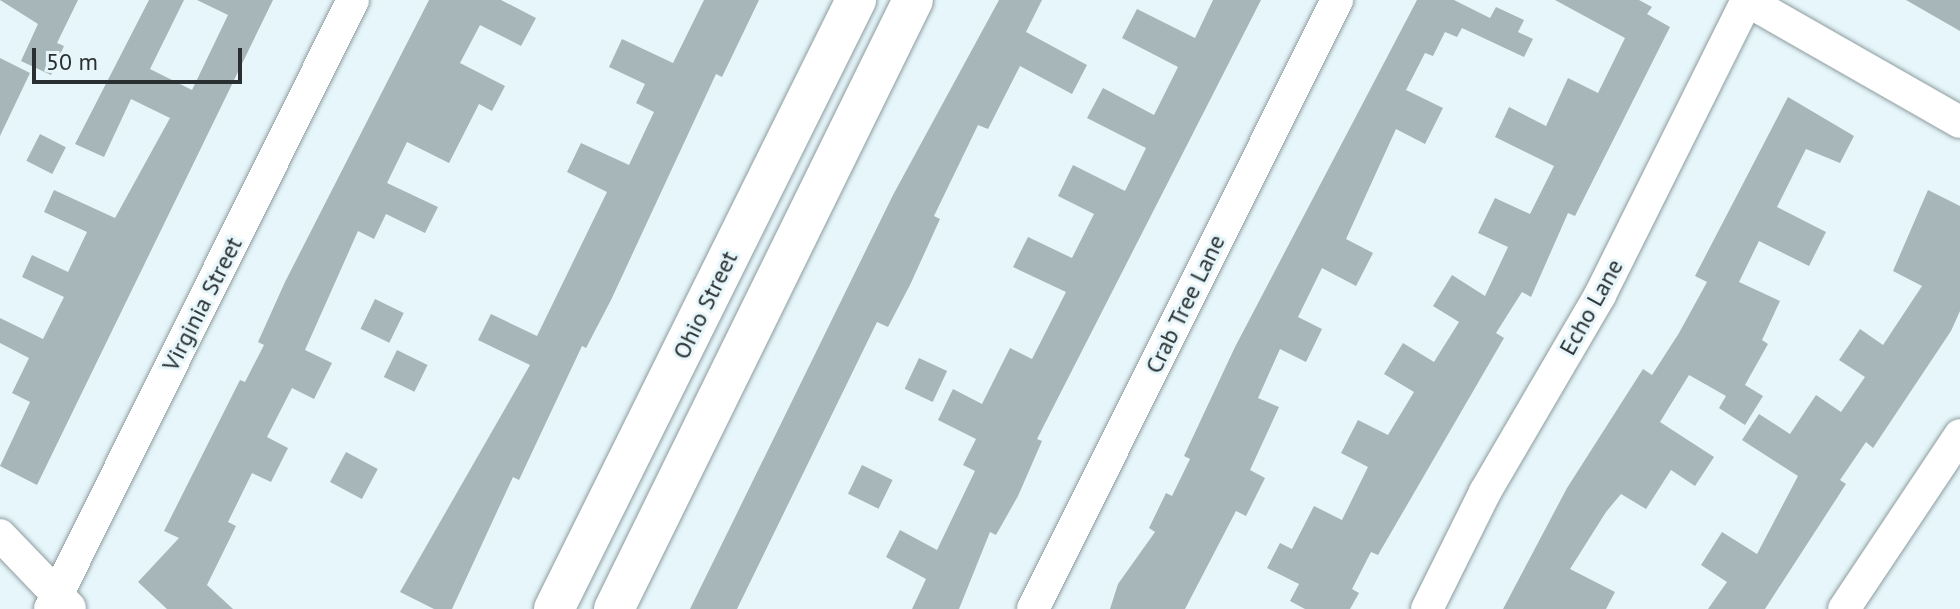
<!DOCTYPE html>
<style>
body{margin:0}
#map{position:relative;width:1960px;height:609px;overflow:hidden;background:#e6f6fa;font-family:"PT Sans",sans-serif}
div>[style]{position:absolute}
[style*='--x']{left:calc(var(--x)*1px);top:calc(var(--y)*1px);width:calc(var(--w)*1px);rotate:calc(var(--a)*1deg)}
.building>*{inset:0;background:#a7b6b9;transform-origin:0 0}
.roads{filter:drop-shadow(0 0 2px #8d9c9f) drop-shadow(0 0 2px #8d9c9f)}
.minor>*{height:32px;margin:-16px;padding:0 16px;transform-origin:16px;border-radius:16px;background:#fff}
.tertiary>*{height:40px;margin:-20px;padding:0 20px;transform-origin:20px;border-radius:20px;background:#fff}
span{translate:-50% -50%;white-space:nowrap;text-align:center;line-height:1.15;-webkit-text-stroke:6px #e6f6fa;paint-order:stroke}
.street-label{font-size:24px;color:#2a3032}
.scale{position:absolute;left:32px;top:48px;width:210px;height:36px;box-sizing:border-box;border:4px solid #2a3032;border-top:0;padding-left:10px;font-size:24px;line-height:28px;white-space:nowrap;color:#2a3032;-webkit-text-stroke:6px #e6f6fa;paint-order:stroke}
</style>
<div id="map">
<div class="building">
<i style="clip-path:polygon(0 0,78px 0,57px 43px,64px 46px,51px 75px,21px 61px,38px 24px)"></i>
<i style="clip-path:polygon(149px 0,184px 0,150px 69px,192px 90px,228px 15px,197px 0,273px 0,37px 485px,0 466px,30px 402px,12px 393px,29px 358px,0 343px,0 318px,43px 339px,64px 297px,22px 277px,32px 255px,68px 272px,87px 232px,44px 212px,54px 190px,115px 218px,170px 118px,131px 99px,104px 157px,75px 144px)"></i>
<i style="clip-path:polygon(429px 0,501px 0,536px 18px,521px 46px,480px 25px,460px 63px,505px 86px,492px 111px,479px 104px,449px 163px,407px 142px,387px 183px,438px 207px,425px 233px,386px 214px,374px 239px,358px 231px,305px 350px,332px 363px,314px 399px,292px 388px,267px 437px,288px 448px,271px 482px,252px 473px,228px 522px,236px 526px,207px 585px,233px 609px,167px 609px,138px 582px,179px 538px,164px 531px,240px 380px,245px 382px,264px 345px,258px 342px,285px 282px)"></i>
<i style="clip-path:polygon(704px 0,759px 0,722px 77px,716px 74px,611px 300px,586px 348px,582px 346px,519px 480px,513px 477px,452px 609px,434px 609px,400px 592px,530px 365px,478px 340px,491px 314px,537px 336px,607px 192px,567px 172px,581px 143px,629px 165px,654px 112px,636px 103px,645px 84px,609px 67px,622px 39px,673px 63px)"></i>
<i style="clip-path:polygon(999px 0,1042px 0,1026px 32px,1087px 65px,1072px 94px,1020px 66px,988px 129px,978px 125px,934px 216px,940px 219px,910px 285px,888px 327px,877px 322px,737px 609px,690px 609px,893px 195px)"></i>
<i style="clip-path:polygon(1213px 0,1261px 0,1037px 439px,1042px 441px,1018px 496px,996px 535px,990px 532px,959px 609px,912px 609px,926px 579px,886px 557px,900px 530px,937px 550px,975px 471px,963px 465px,976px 439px,938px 420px,953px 389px,982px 404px,1010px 348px,1032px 359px,1066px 292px,1013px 267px,1028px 237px,1072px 258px,1094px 214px,1058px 196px,1073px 165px,1125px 191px,1146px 148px,1087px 118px,1103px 88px,1154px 115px,1178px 67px,1122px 38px,1137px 9px,1195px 38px)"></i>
<i style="clip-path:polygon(1417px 0,1454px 0,1490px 18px,1496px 7px,1524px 20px,1518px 32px,1533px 39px,1524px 57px,1462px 28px,1457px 37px,1445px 32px,1433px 56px,1425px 53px,1406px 90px,1443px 108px,1425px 144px,1396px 129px,1346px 239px,1373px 253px,1356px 286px,1322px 268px,1298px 317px,1322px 329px,1306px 362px,1280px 349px,1258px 398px,1279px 407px,1250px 470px,1265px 478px,1246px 516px,1236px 511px,1185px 609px,1110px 609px,1118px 584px,1155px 532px,1149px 528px,1166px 493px,1172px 496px,1190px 459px,1184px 456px,1235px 347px)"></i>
<i style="clip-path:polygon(1555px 0,1639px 0,1652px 7px,1647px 14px,1670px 27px,1575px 216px,1568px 213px,1531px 297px,1522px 292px,1496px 333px,1504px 338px,1378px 555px,1371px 552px,1352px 589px,1359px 593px,1350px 609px,1305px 609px,1290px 601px,1299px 584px,1267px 568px,1280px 543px,1292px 549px,1314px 506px,1342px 520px,1368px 467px,1341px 453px,1358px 420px,1388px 435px,1414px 392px,1384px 374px,1403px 343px,1434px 362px,1459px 322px,1433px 306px,1452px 275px,1485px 296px,1508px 247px,1478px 233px,1495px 198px,1530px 214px,1554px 166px,1495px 137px,1509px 107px,1546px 126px,1568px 78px,1598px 93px,1625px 38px)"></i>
<i style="clip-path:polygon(1906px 0,1960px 0,1960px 31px)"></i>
<i style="clip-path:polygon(0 58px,30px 73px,0 136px)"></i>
<i style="clip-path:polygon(1788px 97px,1854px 136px,1840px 163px,1806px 149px,1777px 207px,1826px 232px,1809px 266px,1759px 241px,1739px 282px,1780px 301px,1762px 340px,1768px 344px,1745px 385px,1763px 396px,1745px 425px,1719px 408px,1726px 396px,1689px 375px,1660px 422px,1714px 457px,1695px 486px,1671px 470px,1646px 509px,1621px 494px,1606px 512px,1570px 569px,1615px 592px,1606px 609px,1503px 609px,1567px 488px,1643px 369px,1652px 375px,1679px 333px,1707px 282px,1695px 276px)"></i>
<i style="left:40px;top:134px;width:29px;height:30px;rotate:27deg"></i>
<i style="clip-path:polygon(1928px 190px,1960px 206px,1960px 311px,1951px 331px,1873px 448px,1866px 442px,1840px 480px,1846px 484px,1765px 609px,1708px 609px,1727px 582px,1701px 565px,1722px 532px,1757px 554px,1798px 476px,1742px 440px,1759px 414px,1790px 434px,1816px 395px,1841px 412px,1865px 377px,1839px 360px,1860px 329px,1883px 345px,1922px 286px,1893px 271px)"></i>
<i style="left:375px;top:299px;width:32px;height:33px;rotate:26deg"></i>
<i style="left:397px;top:350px;width:34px;height:30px;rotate:26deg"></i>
<i style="left:919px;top:358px;width:31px;height:34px;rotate:25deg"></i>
<i style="left:346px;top:452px;width:36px;height:34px;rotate:28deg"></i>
<i style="left:862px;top:465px;width:34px;height:32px;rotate:26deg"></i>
</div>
<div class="roads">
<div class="minor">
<i style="--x:1746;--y:0;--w:246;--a:29.7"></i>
<i style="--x:0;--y:535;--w:101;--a:46.2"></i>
<i style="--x:50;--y:609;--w:680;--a:-63.55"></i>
<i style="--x:1033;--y:609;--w:681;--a:-63.47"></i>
<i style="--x:1427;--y:609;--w:131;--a:-63.6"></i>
<i style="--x:1485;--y:492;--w:228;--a:-59.7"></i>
<i style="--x:1600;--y:295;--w:330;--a:-63.5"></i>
<i style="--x:1844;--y:609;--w:209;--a:-56.3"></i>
</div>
<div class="tertiary">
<i style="--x:554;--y:609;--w:680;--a:-63.62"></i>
<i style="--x:614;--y:609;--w:678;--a:-63.85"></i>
</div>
</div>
<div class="street-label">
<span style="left:202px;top:304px;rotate:-63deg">Virginia Street</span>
<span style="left:1185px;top:304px;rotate:-64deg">Crab Tree Lane</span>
<span style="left:705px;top:305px;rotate:-64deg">Ohio Street</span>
<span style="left:1591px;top:307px;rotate:-61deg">Echo Lane</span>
</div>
<div class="scale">50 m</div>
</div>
